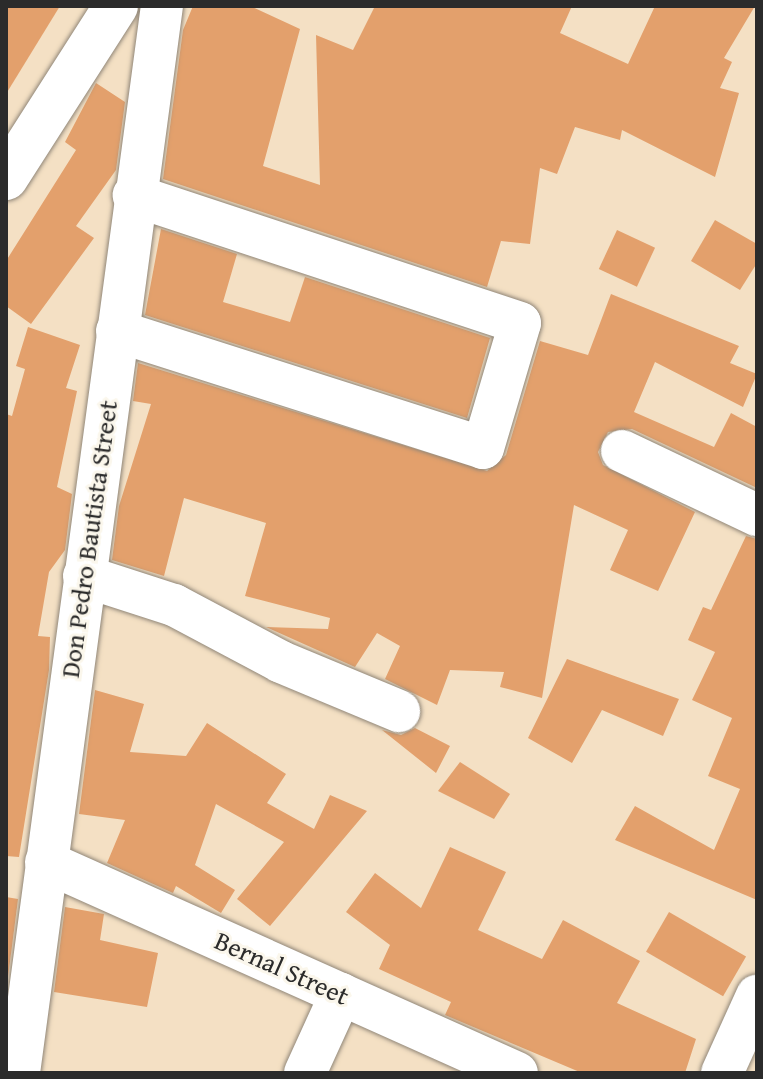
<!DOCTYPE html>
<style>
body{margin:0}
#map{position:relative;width:763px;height:1079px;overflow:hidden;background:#f4e0c4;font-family:"Gentium Book Plus",serif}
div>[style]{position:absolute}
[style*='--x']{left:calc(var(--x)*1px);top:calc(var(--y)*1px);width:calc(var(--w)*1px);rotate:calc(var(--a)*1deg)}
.building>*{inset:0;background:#e3a06c;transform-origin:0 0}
.roads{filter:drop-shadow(0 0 2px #908678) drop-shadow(0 0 2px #908678)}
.minor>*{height:42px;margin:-21px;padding:0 21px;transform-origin:21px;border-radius:21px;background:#fff}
.major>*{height:44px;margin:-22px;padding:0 22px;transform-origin:22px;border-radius:22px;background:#fff}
span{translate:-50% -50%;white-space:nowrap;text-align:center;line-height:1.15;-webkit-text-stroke:6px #fbf7ec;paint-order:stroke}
.street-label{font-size:26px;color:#2b2b2b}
.frame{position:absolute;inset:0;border:8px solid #2b2b2b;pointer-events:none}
</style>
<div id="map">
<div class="building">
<i style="clip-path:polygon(6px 6px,60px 6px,6px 94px)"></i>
<i style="clip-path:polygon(193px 6px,250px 6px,300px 29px,263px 166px,320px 185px,316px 35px,353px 50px,375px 6px,572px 6px,560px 33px,628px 64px,655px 6px,755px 6px,724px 58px,732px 62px,720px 88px,739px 93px,715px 177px,622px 130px,620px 140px,575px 127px,557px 174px,540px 168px,530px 244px,501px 241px,487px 287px,163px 179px,183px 30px)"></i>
<i style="clip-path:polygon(96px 83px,125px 102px,116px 170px,76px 226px,94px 238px,31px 324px,6px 306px,6px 261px,76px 150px,65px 142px)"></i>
<i style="clip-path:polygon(715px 220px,757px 244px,757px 263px,740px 290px,691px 261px)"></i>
<i style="clip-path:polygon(161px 229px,237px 254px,223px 302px,290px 322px,305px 277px,490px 338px,467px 418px,145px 315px)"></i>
<i style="left:617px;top:230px;width:42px;height:43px;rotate:25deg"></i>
<i style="clip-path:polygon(611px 294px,739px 346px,730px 363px,757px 374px,743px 407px,655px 362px,634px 412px,714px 447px,731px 413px,757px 427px,757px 488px,632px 429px,608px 432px,598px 452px,603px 465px,695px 512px,658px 591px,610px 570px,628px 530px,574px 505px,542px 698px,500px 687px,504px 672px,450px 670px,437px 705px,385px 679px,400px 646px,377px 633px,355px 667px,266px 627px,328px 629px,330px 618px,245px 596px,266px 523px,184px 498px,164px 576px,112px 560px,119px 506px,151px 404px,133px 401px,138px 363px,487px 471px,506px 455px,540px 341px,588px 355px)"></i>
<i style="clip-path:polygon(28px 327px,80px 345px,66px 388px,77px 391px,57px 487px,72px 494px,65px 550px,49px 572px,38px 636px,50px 637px,49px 670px,19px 857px,6px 856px,6px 414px,12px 416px,25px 369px,16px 366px)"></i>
<i style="clip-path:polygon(746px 536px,757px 539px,757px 900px,615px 840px,635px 806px,714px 850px,740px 789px,708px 776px,732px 718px,692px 700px,715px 652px,688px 640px,703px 607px,711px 610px)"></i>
<i style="clip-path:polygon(567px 659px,679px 699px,663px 736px,602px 710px,572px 763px,528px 738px)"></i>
<i style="clip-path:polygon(95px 690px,144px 704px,130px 752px,186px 756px,207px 723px,286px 774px,267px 803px,314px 829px,330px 795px,367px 811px,270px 926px,237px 899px,284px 842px,216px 804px,195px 865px,235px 890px,221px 913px,176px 886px,173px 893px,107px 863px,125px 820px,79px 814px)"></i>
<i style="clip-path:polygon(415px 728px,450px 746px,436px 773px,382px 730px,401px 735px)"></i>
<i style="clip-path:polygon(460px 762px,510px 794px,494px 819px,438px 791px)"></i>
<i style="clip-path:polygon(450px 847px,506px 872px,478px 930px,542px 959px,563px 920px,640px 961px,617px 1003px,696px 1039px,685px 1073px,582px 1073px,445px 1015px,451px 1002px,379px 969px,390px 945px,346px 912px,375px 873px,421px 908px)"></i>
<i style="clip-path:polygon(6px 897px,18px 899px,7px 985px,6px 985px)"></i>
<i style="clip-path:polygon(65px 907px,104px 914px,100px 940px,158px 953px,147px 1007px,54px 992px)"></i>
<i style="left:669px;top:912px;width:89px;height:46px;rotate:30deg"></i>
</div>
<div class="roads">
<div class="minor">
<i style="--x:117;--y:331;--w:384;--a:17.7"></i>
<i style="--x:483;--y:448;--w:130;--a:-73.5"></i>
<i style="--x:520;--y:323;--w:407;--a:-161.7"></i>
<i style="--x:622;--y:451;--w:149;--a:25.4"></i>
<i style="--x:84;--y:576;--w:95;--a:17.9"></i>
<i style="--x:174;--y:605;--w:121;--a:28"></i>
<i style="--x:281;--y:662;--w:128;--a:22.6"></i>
<i style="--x:46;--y:862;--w:516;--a:24.13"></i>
<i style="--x:19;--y:1073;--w:1077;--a:-82.37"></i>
<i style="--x:305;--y:1073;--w:87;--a:-65.5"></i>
<i style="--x:722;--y:1073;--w:85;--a:-65.6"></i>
</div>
<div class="major">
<i style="--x:6;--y:178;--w:204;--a:-57.4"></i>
</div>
</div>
<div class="street-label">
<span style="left:89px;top:539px;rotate:-82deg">Don Pedro Bautista Street</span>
<span style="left:282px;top:968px;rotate:24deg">Bernal Street</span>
</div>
<div class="frame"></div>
</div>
